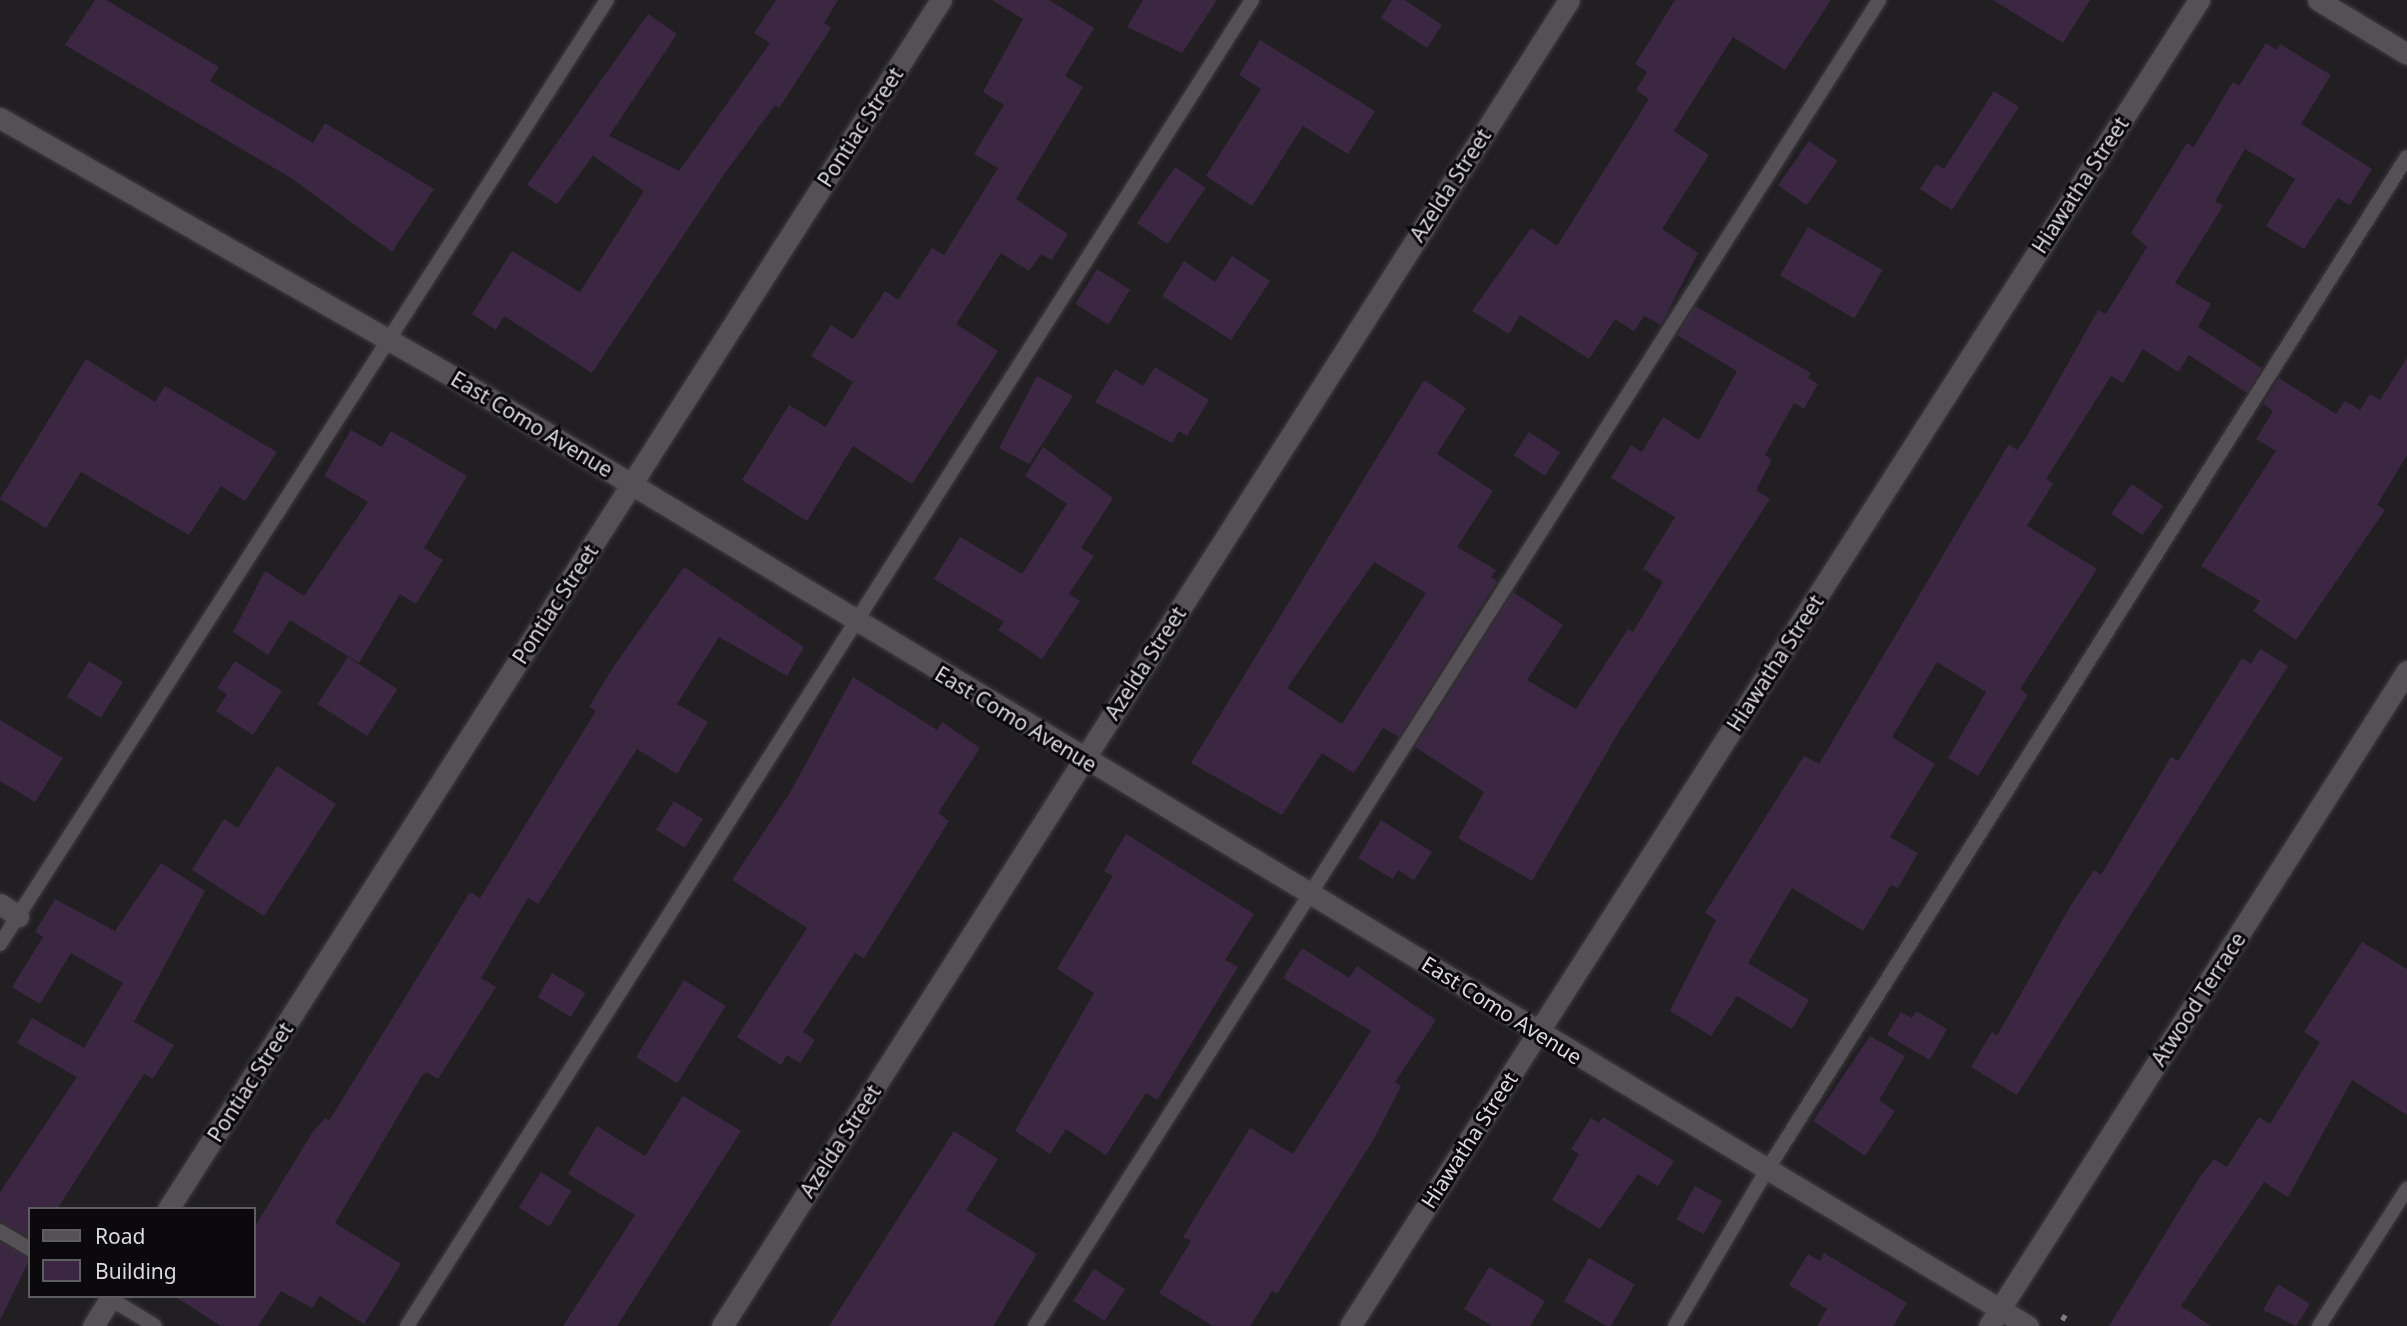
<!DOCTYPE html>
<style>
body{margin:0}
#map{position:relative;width:2407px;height:1326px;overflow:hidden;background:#221f23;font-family:"Noto Sans",sans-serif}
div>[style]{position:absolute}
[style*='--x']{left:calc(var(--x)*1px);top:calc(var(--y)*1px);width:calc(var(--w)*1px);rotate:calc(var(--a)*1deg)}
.building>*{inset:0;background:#3b2742;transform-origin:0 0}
.path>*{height:4.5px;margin-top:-2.25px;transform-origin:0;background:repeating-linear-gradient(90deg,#7d7b7e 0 7px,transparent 0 10.5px)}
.roads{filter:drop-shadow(0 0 2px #3d3b3e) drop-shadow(0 0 2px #3d3b3e)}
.lane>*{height:14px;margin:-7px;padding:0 7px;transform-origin:7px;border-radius:7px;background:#545055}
.street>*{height:21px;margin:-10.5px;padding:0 10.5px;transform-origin:10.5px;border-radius:10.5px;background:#545055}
span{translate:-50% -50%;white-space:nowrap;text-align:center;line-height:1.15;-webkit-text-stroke:6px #0b090b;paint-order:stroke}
.street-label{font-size:21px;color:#dbdadc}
.legend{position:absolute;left:28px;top:1207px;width:228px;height:91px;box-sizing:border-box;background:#0b090b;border:2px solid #5e5d5f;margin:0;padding:9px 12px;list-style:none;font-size:21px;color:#dbdadc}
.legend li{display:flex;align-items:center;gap:14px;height:35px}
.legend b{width:35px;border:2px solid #5e5d5f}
</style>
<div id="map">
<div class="building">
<i style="clip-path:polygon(95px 0,106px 0,219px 67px,210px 81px,313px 143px,325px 123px,434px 189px,392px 252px,291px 178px,65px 45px)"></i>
<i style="clip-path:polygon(776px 0,838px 0,824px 23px,831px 28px,779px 108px,775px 105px,725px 173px,592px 373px,504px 316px,496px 330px,472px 314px,512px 251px,580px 292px,644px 191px,593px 156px,557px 204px,527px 185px,648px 14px,677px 34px,609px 136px,679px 171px,770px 43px,754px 33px)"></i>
<i style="clip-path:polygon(992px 0,1049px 0,1094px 28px,1065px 76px,1083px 87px,1016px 199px,1068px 234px,1052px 260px,1041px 254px,1029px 271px,1001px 253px,956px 324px,998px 351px,912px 484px,853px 446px,807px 521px,742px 480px,789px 405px,826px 427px,853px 382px,811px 356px,831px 325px,853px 339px,885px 291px,898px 300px,932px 248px,944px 255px,998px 168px,974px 154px,1004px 105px,983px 92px,1023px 19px)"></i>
<i style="clip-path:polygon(1143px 0,1217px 0,1182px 53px,1127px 27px)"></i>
<i style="clip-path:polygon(1392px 0,1405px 0,1442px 25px,1427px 48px,1381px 18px)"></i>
<i style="clip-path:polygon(1675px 0,1831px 0,1785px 70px,1733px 37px,1674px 131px,1709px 155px,1662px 229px,1698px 253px,1661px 325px,1644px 316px,1634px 331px,1615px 319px,1589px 359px,1520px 315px,1509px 334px,1472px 311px,1531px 228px,1557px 246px,1649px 99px,1636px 90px,1647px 72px,1635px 64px)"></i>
<i style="clip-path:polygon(1993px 0,2090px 0,2063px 43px)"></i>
<i style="clip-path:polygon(1260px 40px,1375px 111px,1348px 154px,1303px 126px,1252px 206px,1206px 176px,1261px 89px,1239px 75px)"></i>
<i style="clip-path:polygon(2266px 43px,2277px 50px,2280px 44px,2331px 75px,2301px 124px,2372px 169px,2350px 205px,2338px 198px,2304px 249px,2266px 226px,2295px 179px,2245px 149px,2215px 201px,2223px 206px,2175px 283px,2211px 304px,2198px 327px,2262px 368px,2247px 393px,2189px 355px,2178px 372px,2143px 349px,2123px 383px,2111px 376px,2046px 479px,2053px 484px,2027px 526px,2097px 569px,2020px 689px,2028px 695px,1978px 776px,1948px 758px,1986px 692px,1937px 662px,1892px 737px,1935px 764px,1890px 837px,1918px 853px,1898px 888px,1891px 885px,1863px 931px,1792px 888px,1748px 963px,1809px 1000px,1792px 1029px,1737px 996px,1711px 1036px,1670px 1011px,1716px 920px,1705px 913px,1804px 756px,1819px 764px,2009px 444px,2017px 450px,2027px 436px,2098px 310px,2106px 314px,2147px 247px,2131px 233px,2187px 143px,2194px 147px,2233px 82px,2239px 86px)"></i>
<i style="clip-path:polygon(1994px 91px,2019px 107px,1952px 210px,1920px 189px,1936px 164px,1944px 169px)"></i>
<i style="left:1809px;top:141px;width:35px;height:54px;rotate:35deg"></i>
<i style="left:1175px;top:167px;width:37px;height:68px;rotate:34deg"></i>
<i style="left:1808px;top:227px;width:86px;height:56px;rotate:30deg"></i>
<i style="clip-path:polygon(1232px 256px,1270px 281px,1231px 340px,1162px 296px,1184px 261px,1215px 282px)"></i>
<i style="left:1097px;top:269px;width:39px;height:41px;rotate:32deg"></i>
<i style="clip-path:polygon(1695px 306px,1811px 373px,1808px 378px,1818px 384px,1804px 409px,1794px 403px,1765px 455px,1772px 460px,1756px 490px,1770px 499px,1618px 733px,1532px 881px,1458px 838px,1484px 792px,1415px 747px,1513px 592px,1563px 625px,1527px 680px,1576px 709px,1628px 629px,1633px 632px,1663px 582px,1643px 569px,1675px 517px,1611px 478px,1631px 445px,1642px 452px,1663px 417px,1699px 440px,1737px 371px,1677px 335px)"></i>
<i style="clip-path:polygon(2407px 358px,2407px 455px,2377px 505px,2385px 510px,2296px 640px,2253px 611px,2260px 601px,2201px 566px,2276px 451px,2256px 439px,2273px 411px,2263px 404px,2279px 378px,2336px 414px,2345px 401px,2360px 410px,2370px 394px,2380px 400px)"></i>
<i style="clip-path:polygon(86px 359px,155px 402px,165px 386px,277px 452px,245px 501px,221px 486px,189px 535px,81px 472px,46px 528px,0 499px)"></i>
<i style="clip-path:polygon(1155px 367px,1209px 400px,1187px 436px,1179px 431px,1172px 443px,1095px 402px,1115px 369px,1143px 386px)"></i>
<i style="clip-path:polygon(1037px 376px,1073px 396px,1029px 464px,999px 448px)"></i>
<i style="clip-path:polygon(evenodd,1424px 380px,1466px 408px,1437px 454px,1493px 491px,1457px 547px,1496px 570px,1491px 577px,1497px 581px,1399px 737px,1383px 728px,1354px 773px,1322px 753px,1282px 815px,1191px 763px,1424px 380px,1374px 562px,1426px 593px,1342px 724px,1287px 688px,1374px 562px)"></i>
<i style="clip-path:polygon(351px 430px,382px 447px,391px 431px,467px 476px,424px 548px,443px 560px,416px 604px,400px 594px,359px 663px,290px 620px,268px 655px,233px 632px,265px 571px,304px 596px,368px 502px,324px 476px)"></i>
<i style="left:1529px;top:432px;width:37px;height:28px;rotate:33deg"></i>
<i style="clip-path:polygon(1043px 447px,1113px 498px,1081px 548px,1094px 556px,1069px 594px,1080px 601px,1042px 659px,998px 630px,1004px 622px,934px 579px,960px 537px,1022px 574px,1067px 504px,1025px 476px)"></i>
<i style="left:2132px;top:484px;width:38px;height:36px;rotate:35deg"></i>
<i style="clip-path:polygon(684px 567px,804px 647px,787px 676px,719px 637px,677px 704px,708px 722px,677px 774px,637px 749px,538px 904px,528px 898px,481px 978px,496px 987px,438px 1079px,426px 1072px,421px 1077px,335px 1223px,401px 1264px,364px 1324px,320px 1296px,312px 1308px,281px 1291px,258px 1326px,221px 1326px,174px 1296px,254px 1296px,254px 1228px,312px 1133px,325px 1118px,329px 1121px,470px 892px,480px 898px,596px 711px,589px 707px,614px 666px)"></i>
<i style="clip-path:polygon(2260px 649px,2288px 666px,2017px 1095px,1971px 1067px,1992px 1032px,1997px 1036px,2071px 905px,2094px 870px,2101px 875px,2171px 757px,2178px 761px,2242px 658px,2251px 664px)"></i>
<i style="left:348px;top:657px;width:59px;height:56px;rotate:33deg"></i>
<i style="left:89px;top:661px;width:40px;height:42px;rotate:32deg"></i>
<i style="clip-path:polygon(235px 661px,282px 691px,253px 735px,216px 711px,227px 694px,217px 688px)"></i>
<i style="clip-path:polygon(853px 677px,937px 730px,942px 722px,980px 748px,938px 813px,949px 821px,864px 958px,855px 953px,803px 1032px,815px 1040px,800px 1063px,787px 1055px,781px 1065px,737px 1037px,807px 928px,732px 880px,791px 791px)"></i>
<i style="clip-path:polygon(0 720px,63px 758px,35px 802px,0 781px)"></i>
<i style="clip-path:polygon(277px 766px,336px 804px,264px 916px,192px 870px,224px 819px,238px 828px)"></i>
<i style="left:674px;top:801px;width:34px;height:34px;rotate:32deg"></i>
<i style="clip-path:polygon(1381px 820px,1432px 852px,1414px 880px,1398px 870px,1393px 879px,1358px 858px)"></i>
<i style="clip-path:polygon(1126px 834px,1254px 914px,1225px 960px,1238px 967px,1157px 1100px,1146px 1093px,1106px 1155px,1066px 1129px,1050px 1154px,1015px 1131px,1094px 993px,1057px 969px,1113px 876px,1104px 871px)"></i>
<i style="clip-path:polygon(161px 863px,205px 891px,134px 1022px,174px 1045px,153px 1079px,144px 1074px,57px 1209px,30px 1209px,30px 1238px,0 1221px,0 1192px,77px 1077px,17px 1043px,32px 1018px,84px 1048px,123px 983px,71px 953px,40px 1004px,12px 987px,43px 937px,35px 932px,55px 899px,115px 931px)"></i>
<i style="clip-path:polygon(2362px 942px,2407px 969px,2407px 1115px,2352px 1080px,2288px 1197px,2264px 1182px,2181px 1306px,2211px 1326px,2109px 1326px,2201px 1175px,2214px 1159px,2227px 1167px,2259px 1117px,2270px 1124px,2320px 1042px,2304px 1032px)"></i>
<i style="clip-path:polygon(1302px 948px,1349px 978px,1357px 966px,1436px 1020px,1395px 1082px,1401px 1086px,1375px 1137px,1277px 1294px,1272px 1291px,1250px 1326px,1213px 1326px,1159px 1293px,1191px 1241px,1183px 1237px,1250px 1128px,1293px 1154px,1371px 1031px,1283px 978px)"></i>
<i style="left:552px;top:973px;width:39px;height:28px;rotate:31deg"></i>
<i style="left:684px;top:980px;width:49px;height:91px;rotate:32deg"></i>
<i style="clip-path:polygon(1916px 1011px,1947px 1029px,1930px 1060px,1887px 1035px,1901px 1012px,1912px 1018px)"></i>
<i style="clip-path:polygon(1870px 1036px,1905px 1056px,1879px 1100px,1895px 1111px,1865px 1156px,1813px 1121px)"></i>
<i style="clip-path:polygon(683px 1096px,741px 1131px,617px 1326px,563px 1326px,635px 1215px,568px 1174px,597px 1126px,645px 1156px)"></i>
<i style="clip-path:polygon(1603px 1117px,1674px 1161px,1658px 1186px,1638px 1174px,1600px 1229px,1552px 1200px,1579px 1154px,1571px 1149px,1591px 1118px,1599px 1123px)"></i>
<i style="clip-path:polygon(954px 1131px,998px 1159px,966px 1210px,1037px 1254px,993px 1326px,829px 1326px)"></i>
<i style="left:541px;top:1172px;width:36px;height:42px;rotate:32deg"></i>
<i style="left:1695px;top:1186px;width:31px;height:38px;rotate:29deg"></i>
<i style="clip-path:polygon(0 1242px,30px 1259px,0 1320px)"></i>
<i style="clip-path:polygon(1824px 1253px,1907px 1303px,1893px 1326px,1817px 1326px,1827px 1309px,1789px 1285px,1808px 1254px,1820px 1261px)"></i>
<i style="left:1589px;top:1258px;width:53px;height:50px;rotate:30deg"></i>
<i style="clip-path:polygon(1489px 1267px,1545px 1301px,1530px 1326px,1492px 1326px,1464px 1309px)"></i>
<i style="left:1094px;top:1269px;width:37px;height:38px;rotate:33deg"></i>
<i style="clip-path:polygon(2278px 1284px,2310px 1304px,2296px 1326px,2263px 1310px)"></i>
</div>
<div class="path">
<i style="--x:2062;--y:1320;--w:6;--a:-59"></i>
</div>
<div class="roads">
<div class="lane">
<i style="--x:0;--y:944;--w:1122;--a:-57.26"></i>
<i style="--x:0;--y:1231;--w:35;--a:31"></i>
<i style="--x:106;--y:1296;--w:57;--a:31.5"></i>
<i style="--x:407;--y:1326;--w:1572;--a:-57.49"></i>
<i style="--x:1035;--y:1326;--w:1572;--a:-57.52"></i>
<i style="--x:1675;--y:1326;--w:181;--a:-59.5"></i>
<i style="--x:1767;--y:1170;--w:1198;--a:-57.72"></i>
<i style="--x:2319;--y:1326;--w:163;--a:-57.3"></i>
</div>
<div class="street">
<i style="--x:2318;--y:0;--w:104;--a:31.2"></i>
<i style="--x:0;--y:118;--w:520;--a:29.72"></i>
<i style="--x:452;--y:376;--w:1840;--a:31.08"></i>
<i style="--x:0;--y:904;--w:22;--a:34"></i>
<i style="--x:168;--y:1209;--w:1435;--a:-57.41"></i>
<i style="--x:93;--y:1326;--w:36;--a:-58"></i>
<i style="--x:722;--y:1326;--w:1573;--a:-57.43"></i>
<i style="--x:1350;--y:1326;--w:1575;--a:-57.37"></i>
<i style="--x:1989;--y:1326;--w:777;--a:-57.46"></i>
</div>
</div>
<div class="street-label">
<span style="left:860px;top:127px;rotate:-57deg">Pontiac Street</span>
<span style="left:1450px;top:185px;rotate:-57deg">Azelda Street</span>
<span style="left:2080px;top:185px;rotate:-57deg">Hiawatha Street</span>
<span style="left:532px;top:424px;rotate:31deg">East Como Avenue</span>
<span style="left:555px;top:604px;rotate:-57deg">Pontiac Street</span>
<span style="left:1145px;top:663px;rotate:-57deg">Azelda Street</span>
<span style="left:1775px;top:663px;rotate:-57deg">Hiawatha Street</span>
<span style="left:1016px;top:719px;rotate:31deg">East Como Avenue</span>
<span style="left:2198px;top:999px;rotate:-57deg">Atwood Terrace</span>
<span style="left:1502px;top:1010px;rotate:32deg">East Como Avenue</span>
<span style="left:250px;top:1082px;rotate:-57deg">Pontiac Street</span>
<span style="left:1469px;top:1140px;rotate:-57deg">Hiawatha Street</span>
<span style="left:840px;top:1141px;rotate:-57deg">Azelda Street</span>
</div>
<ul class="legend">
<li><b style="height:9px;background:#545055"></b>Road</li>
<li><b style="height:19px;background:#3b2742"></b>Building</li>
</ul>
</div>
